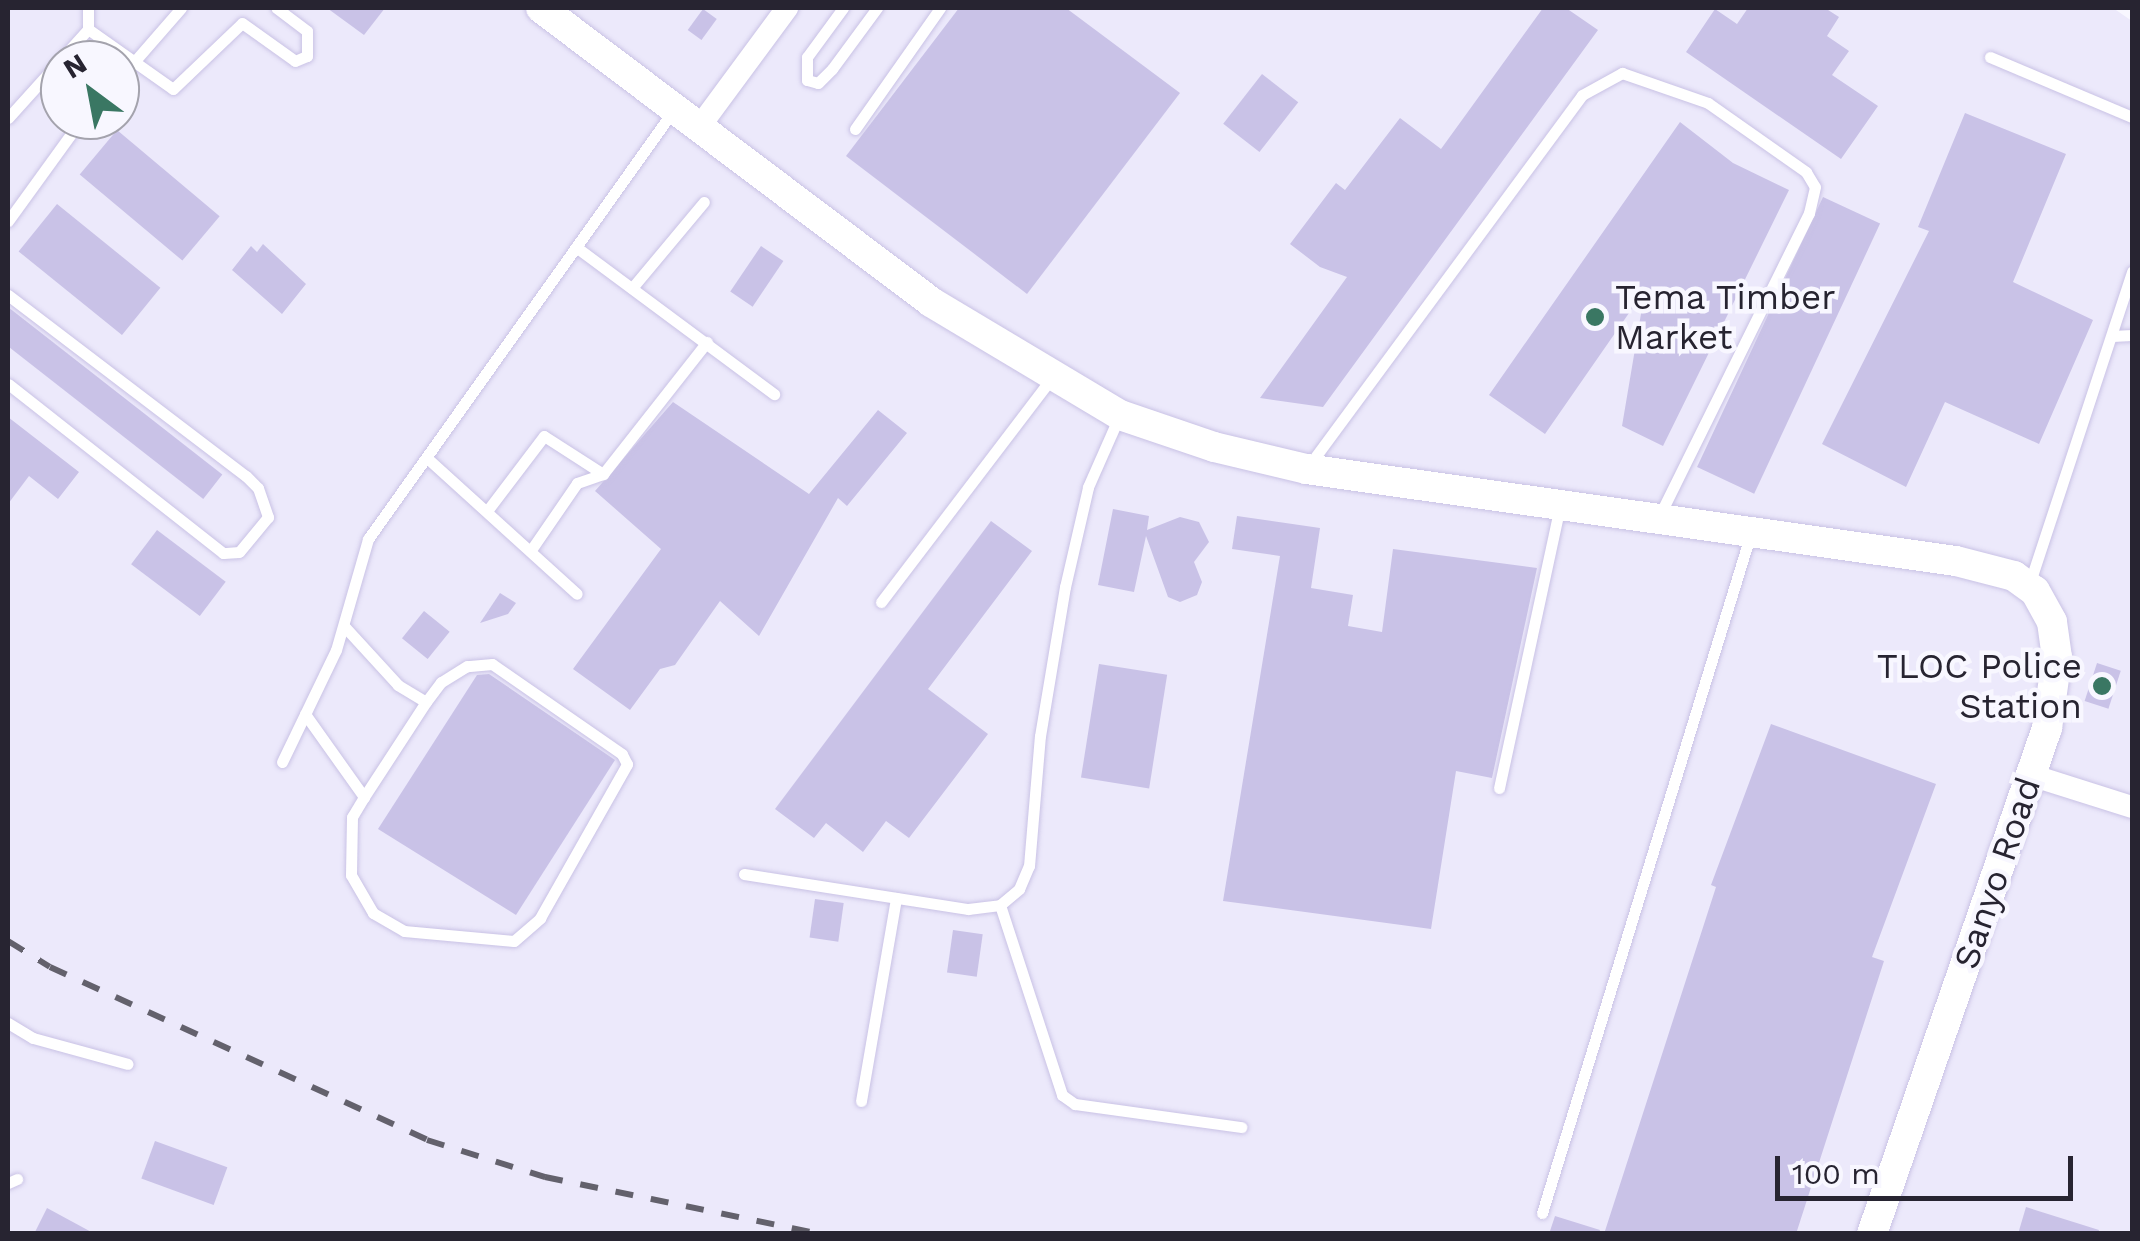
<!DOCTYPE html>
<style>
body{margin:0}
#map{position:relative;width:2140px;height:1241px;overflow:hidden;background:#f8f7ff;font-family:"Work Sans",sans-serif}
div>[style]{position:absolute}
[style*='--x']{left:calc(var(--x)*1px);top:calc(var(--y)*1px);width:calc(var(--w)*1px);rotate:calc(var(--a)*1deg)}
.built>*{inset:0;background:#ece9fb}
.building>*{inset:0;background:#c9c2e7;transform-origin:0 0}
.roads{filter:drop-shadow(0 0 2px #c9c2e5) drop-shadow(0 0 2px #c9c2e5)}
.service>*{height:11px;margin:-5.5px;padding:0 5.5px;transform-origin:5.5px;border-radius:5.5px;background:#fff}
.minor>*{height:22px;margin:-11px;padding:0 11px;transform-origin:11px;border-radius:11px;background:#fff}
.tertiary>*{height:30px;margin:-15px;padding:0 15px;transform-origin:15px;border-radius:15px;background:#fff}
.rail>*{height:6px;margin-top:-3px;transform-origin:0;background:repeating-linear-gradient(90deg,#63616c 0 18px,transparent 0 36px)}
.dots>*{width:28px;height:28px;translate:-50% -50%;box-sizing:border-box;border:5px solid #f8f7ff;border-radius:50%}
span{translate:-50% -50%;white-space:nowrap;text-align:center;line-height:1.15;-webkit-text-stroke:9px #f8f7ff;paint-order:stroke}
.poi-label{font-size:35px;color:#272431}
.left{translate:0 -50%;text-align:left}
.right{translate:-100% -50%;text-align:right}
.street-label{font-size:35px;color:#272431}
.frame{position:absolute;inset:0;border:10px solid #272431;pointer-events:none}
.north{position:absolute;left:40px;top:40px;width:100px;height:100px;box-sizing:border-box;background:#f8f7ff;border:2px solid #a4a3ad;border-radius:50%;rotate:328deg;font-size:28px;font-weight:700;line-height:40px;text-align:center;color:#272431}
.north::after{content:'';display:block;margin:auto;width:35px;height:45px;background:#3a7763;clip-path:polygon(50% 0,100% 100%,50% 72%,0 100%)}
.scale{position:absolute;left:1775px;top:1156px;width:298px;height:45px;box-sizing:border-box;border:5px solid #272431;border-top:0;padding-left:12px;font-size:30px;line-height:35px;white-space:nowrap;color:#272431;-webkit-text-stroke:8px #f8f7ff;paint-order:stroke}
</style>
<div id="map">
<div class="built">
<i style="clip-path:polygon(evenodd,8px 8px,2113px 8px,2132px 21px,2132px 1233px,8px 1233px,8px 8px,60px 60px,120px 60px,120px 120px,60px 120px,60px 60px)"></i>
</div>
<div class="building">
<i style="clip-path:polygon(327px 8px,385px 8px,364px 35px)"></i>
<i style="clip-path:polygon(959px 8px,1066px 8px,1180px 93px,1027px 294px,846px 156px)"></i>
<i style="clip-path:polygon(1543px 8px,1566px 8px,1598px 30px,1323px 407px,1260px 398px,1347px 277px,1320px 267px,1290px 244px,1336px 183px,1345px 190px,1400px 118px,1441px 149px)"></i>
<i style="clip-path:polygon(1748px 8px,1825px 8px,1839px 17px,1827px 36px,1849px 51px,1832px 75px,1878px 106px,1841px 159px,1686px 52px,1715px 9px,1737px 24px)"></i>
<i style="left:703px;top:9px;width:17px;height:26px;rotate:36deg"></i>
<i style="left:1262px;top:74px;width:46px;height:63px;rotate:38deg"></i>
<i style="clip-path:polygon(1965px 113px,2066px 154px,2013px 282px,2093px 320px,2039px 444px,1945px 402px,1906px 487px,1822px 444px,1929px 231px,1918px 227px)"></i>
<i style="clip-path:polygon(1680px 122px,1733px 163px,1789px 190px,1663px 446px,1622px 426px,1645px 290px,1545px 434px,1489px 395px)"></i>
<i style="left:117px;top:130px;width:134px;height:58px;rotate:40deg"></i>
<i style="left:1823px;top:197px;width:63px;height:298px;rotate:25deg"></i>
<i style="left:57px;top:204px;width:133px;height:61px;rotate:39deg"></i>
<i style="clip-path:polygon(263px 244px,306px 284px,282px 314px,232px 270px,251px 246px,257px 252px)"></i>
<i style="left:761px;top:246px;width:27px;height:55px;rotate:34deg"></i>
<i style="left:8px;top:307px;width:272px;height:31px;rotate:38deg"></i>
<i style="clip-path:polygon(673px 402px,809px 494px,878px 410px,907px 433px,847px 506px,838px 498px,759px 636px,720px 601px,675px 665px,660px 669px,630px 710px,573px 669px,661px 549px,595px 491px)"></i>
<i style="clip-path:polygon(8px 417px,79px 472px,58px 499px,29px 476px,8px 504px)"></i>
<i style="clip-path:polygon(1113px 509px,1149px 516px,1147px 530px,1180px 517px,1199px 522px,1209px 542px,1194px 562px,1202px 582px,1197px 595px,1180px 602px,1168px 597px,1146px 536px,1134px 592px,1098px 585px)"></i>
<i style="clip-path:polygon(1237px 516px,1320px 528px,1311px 588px,1353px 595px,1348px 626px,1382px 632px,1393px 549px,1537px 568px,1492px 778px,1456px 771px,1431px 929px,1223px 901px,1280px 556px,1232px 549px)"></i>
<i style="clip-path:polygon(991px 521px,1032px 551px,928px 689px,988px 734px,909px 838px,886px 821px,863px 852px,826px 823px,814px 838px,775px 809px)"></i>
<i style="left:157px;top:530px;width:86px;height:43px;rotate:37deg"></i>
<i style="clip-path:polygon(500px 593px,516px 603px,508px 614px,480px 623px)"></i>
<i style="left:424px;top:611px;width:33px;height:35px;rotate:39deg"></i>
<i style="left:2097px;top:663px;width:25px;height:40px;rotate:18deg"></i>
<i style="left:1099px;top:664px;width:69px;height:115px;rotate:9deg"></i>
<i style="clip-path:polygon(489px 674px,615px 760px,516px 915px,378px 829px,477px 675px)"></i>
<i style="clip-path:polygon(1771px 724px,1936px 784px,1872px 957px,1884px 961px,1796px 1234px,1604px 1234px,1716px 887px,1711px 885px)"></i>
<i style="left:815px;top:899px;width:29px;height:39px;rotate:8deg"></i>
<i style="left:953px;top:930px;width:30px;height:43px;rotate:8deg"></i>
<i style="left:155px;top:1141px;width:77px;height:40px;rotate:20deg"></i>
<i style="clip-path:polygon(2026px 1207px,2099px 1230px,2098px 1234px,2018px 1234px)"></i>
<i style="clip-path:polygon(47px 1208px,95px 1234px,34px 1234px)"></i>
<i style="clip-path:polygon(1555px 1216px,1600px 1230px,1599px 1234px,1549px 1234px)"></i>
</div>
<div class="roads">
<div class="service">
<i style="--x:843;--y:8;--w:61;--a:126.3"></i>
<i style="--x:807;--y:57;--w:23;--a:90"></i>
<i style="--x:807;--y:80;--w:11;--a:15"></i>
<i style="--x:818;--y:83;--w:20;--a:-45"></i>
<i style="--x:832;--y:69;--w:76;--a:-53.6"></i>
<i style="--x:88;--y:29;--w:104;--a:35.2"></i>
<i style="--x:173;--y:89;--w:95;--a:-43.7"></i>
<i style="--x:242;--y:23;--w:65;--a:35.6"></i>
<i style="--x:295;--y:61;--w:13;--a:-23"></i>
<i style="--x:307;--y:56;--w:25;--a:-90"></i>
<i style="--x:307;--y:31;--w:38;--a:-143"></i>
<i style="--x:1990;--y:57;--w:154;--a:22.9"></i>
<i style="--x:120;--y:78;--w:93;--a:-48.9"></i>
<i style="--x:8;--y:118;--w:120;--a:-48"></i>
<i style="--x:88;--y:29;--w:21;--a:-90"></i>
<i style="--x:855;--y:129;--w:148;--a:-54.9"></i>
<i style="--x:8;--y:221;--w:125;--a:-54.1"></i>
<i style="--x:576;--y:247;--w:247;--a:36.6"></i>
<i style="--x:632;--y:288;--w:112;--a:-50.1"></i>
<i style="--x:8;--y:295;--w:299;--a:37.3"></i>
<i style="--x:246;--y:476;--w:17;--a:45"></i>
<i style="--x:258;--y:488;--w:31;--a:71"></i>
<i style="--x:268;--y:517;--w:45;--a:129.6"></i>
<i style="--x:239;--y:552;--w:16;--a:176"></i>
<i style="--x:223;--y:553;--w:273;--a:-141.8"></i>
<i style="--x:2112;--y:336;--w:20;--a:-3"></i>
<i style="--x:427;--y:458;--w:202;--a:42.2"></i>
<i style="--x:1310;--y:464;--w:458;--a:-53.6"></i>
<i style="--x:1582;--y:95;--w:46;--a:-28.8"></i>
<i style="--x:1622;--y:73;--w:91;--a:19.2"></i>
<i style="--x:1708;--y:103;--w:120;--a:35.1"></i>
<i style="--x:1806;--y:172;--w:17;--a:59"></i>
<i style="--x:1815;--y:187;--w:27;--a:103"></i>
<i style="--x:1809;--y:213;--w:336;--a:116.3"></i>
<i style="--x:487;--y:511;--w:94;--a:-52.8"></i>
<i style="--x:544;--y:436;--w:70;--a:32.8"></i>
<i style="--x:531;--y:550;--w:81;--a:-55.5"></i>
<i style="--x:577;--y:483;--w:28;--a:-19"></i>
<i style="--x:603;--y:474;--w:168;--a:-51.8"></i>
<i style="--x:2030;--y:582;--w:327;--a:-71.8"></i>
<i style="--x:881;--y:602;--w:280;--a:-52.7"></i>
<i style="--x:305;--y:714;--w:102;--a:54.6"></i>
<i style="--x:364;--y:797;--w:23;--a:121"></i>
<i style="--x:352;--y:817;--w:58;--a:91"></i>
<i style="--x:351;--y:875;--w:44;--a:59.9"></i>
<i style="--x:373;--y:913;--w:36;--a:30"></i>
<i style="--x:404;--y:931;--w:110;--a:5.2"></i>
<i style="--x:514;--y:941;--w:35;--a:-41"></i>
<i style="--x:540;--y:918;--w:177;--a:-60.5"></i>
<i style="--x:627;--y:764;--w:11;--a:-117"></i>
<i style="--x:622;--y:754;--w:158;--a:-145.3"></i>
<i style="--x:492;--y:664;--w:25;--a:175"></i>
<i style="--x:467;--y:666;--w:31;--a:148"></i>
<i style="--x:441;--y:682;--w:25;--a:127"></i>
<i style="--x:426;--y:702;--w:33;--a:-149"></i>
<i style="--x:398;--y:685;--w:80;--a:-132.5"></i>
<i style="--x:282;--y:762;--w:124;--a:-64.3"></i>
<i style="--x:336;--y:650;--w:116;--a:-73.9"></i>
<i style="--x:368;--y:539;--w:526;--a:-54.53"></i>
<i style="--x:1499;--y:788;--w:288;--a:-77.8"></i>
<i style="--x:364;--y:797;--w:113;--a:-56.9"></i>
<i style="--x:744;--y:874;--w:227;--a:8.9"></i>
<i style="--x:968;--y:909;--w:32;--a:-7"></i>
<i style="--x:1000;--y:905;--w:25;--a:-40"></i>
<i style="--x:1019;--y:889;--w:25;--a:-67"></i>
<i style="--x:1029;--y:866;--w:130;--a:-85.2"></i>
<i style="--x:1040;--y:736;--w:151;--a:-80.5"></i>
<i style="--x:1065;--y:587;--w:103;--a:-77"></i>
<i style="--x:1088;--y:487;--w:74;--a:-66.2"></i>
<i style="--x:1000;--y:905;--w:200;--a:71.9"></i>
<i style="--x:1062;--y:1095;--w:16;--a:35"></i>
<i style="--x:1075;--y:1104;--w:168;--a:7.9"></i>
<i style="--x:8;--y:1023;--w:29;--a:31"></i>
<i style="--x:33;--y:1038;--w:98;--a:15.3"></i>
<i style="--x:861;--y:1101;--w:206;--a:-80.2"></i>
<i style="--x:8;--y:1183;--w:10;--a:-24"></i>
<i style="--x:1542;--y:1213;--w:711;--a:-72.92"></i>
</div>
<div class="minor">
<i style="--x:700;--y:126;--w:147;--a:-53.6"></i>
<i style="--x:2031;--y:775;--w:106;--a:17.6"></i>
</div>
<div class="tertiary">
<i style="--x:541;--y:8;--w:488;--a:37"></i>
<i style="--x:931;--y:302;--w:220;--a:30.9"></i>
<i style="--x:1120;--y:415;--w:99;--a:18.8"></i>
<i style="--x:1214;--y:447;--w:95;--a:13.4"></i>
<i style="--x:1306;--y:469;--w:656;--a:8.06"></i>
<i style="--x:1956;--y:561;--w:60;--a:14.5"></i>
<i style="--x:2014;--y:576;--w:26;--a:36"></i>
<i style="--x:2035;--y:591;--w:35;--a:61"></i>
<i style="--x:2052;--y:622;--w:35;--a:82"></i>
<i style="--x:2057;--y:657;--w:72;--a:98"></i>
<i style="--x:2047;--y:728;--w:535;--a:109.08"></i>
</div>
</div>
<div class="rail">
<i style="--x:8;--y:941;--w:49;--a:31.8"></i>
<i style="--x:50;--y:967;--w:415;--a:24.6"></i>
<i style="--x:427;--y:1140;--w:124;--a:17.4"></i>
<i style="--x:545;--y:1177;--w:282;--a:11.7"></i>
</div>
<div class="dots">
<i style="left:1595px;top:317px;background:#3a7763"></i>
<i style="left:2102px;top:686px;background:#3a7763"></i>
</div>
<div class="poi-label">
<span class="left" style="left:1615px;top:317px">Tema Timber<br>Market</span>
<span class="right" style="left:2082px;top:686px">TLOC Police<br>Station</span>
</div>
<div class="street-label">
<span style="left:1997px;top:873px;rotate:-71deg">Sanyo Road</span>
</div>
<div class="frame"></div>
<div class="north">N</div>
<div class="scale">100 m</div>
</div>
